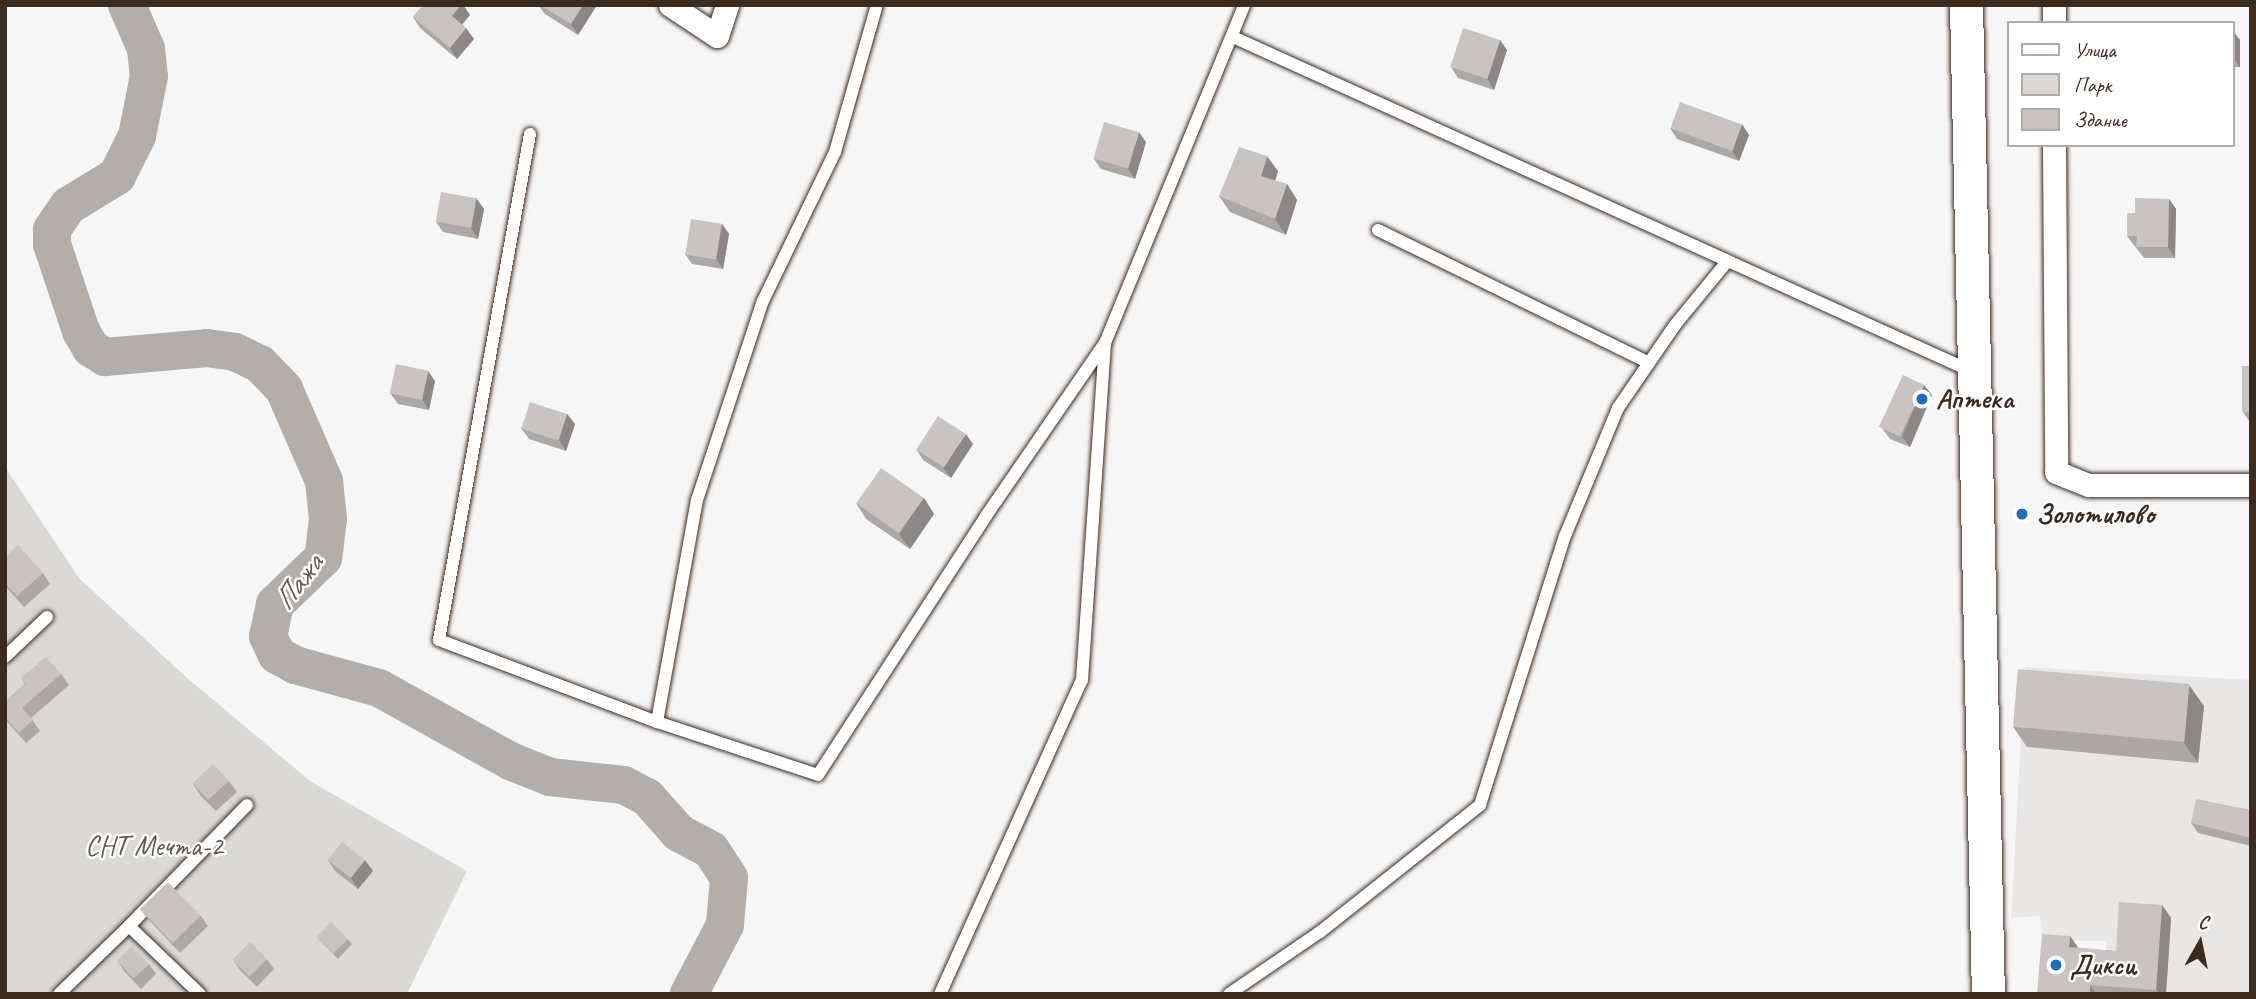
<!DOCTYPE html>
<meta charset="utf-8">
<style>
body{margin:0}
#map{position:relative;width:2256px;height:999px;overflow:hidden;background:#f7f6f6;font-family:Caveat,sans-serif}
div>[style]{position:absolute}
[style*='--x']{left:calc(var(--x)*1px);top:calc(var(--y)*1px);width:calc(var(--w)*1px);rotate:calc(var(--a)*1deg)}
.built>*{inset:0;background:#e9e7e6}
.green>*{inset:0;background:#dbd9d6}
.river>*{height:38px;margin:-19px;padding:0 19px;transform-origin:19px;border-radius:19px;background:#b4aeaa}
.roads{filter:drop-shadow(0 0 2px #3b2a1e) drop-shadow(0 0 2px #3b2a1e)}
.lane>*{height:12px;margin:-6px;padding:0 6px;transform-origin:6px;border-radius:6px;background:#fff}
.street>*{height:23px;margin:-11.5px;padding:0 11.5px;transform-origin:11.5px;border-radius:11.5px;background:#fff}
.secondary>*{height:33px;margin:-16.5px;padding:0 16.5px;transform-origin:16.5px;border-radius:16.5px;background:#fff}
.wall>*{inset:0;background:#ada8a6}
.shaded-wall>*{inset:0;background:#8d8887}
.building>*{inset:0;background:#c9c3c1;transform-origin:0 0}
.dots>*{width:19px;height:19px;translate:-50% -50%;box-sizing:border-box;border:4px solid #fff;border-radius:50%}
span{translate:-50% -50%;white-space:nowrap;text-align:center;line-height:1.15;-webkit-text-stroke:5px #fff;paint-order:stroke}
.poi-label{font-size:28px;color:#3b2a1e;font-weight:700}
.left{translate:0 -50%;text-align:left}
.park-label{font-size:28px;color:#63564c}
.water-label{font-size:30px;color:#65584f;font-style:italic}
.frame{position:absolute;inset:0;border:7px solid #3b2a1e;pointer-events:none}
.legend{position:absolute;left:2007px;top:21px;width:228px;height:126px;box-sizing:border-box;background:#fff;border:2px solid #b1aaa5;margin:0;padding:9px 12px;list-style:none;font-size:21px;color:#3b2a1e}
.legend li{display:flex;align-items:center;gap:14px;height:35px}
.legend b{width:35px;border:2px solid #b1aaa5}
.north{position:absolute;left:2165px;top:908px;width:70px;height:70px;-webkit-text-stroke:5px #fff;paint-order:stroke;rotate:9deg;font-size:19px;font-weight:700;line-height:28px;text-align:center;color:#3b2a1e}
.north::after{content:'';display:block;margin:auto;width:24px;height:32px;background:#3b2a1e;clip-path:polygon(50% 0,100% 100%,50% 72%,0 100%)}
</style>
<div id="map">
<div class="built">
<i style="clip-path:polygon(2025px 667px,2251px 680px,2251px 994px,2107px 994px,2106px 941px,2042px 940px,2040px 916px,2011px 918px)"></i>
</div>
<div class="green">
<i style="clip-path:polygon(5px 467px,79px 578px,186px 677px,310px 781px,467px 871px,407px 994px,5px 994px)"></i>
</div>
<div class="river">
<i style="--x:127;--y:5;--w:48;--a:66.6"></i>
<i style="--x:146;--y:49;--w:27;--a:84"></i>
<i style="--x:149;--y:76;--w:61;--a:101.3"></i>
<i style="--x:137;--y:136;--w:45;--a:116.6"></i>
<i style="--x:117;--y:176;--w:57;--a:148.5"></i>
<i style="--x:68;--y:206;--w:29;--a:124"></i>
<i style="--x:52;--y:230;--w:14;--a:90"></i>
<i style="--x:52;--y:244;--w:92;--a:71.6"></i>
<i style="--x:81;--y:331;--w:20;--a:60"></i>
<i style="--x:91;--y:348;--w:17;--a:33"></i>
<i style="--x:105;--y:357;--w:102;--a:-5"></i>
<i style="--x:207;--y:348;--w:28;--a:8"></i>
<i style="--x:235;--y:352;--w:28;--a:26"></i>
<i style="--x:260;--y:364;--w:35;--a:46"></i>
<i style="--x:284;--y:389;--w:100;--a:66.5"></i>
<i style="--x:324;--y:481;--w:38;--a:84"></i>
<i style="--x:328;--y:519;--w:39;--a:97"></i>
<i style="--x:323;--y:558;--w:66;--a:136.2"></i>
<i style="--x:275;--y:604;--w:33;--a:102"></i>
<i style="--x:268;--y:636;--w:21;--a:65"></i>
<i style="--x:277;--y:655;--w:21;--a:29"></i>
<i style="--x:295;--y:665;--w:87;--a:15.3"></i>
<i style="--x:379;--y:688;--w:150;--a:29.1"></i>
<i style="--x:510;--y:761;--w:43;--a:21.8"></i>
<i style="--x:550;--y:777;--w:74;--a:6.2"></i>
<i style="--x:624;--y:785;--w:26;--a:28"></i>
<i style="--x:647;--y:797;--w:48;--a:48.4"></i>
<i style="--x:679;--y:833;--w:36;--a:28"></i>
<i style="--x:711;--y:850;--w:33;--a:57"></i>
<i style="--x:729;--y:878;--w:47;--a:94.9"></i>
<i style="--x:725;--y:925;--w:78;--a:117.6"></i>
</div>
<div class="roads">
<div class="lane">
<i style="--x:1233;--y:37;--w:810;--a:24.35"></i>
<i style="--x:530;--y:134;--w:514;--a:100.2"></i>
<i style="--x:439;--y:640;--w:233;--a:20.6"></i>
<i style="--x:657;--y:722;--w:226;--a:-79.8"></i>
<i style="--x:697;--y:500;--w:207;--a:-71.7"></i>
<i style="--x:762;--y:303;--w:168;--a:-64.2"></i>
<i style="--x:835;--y:152;--w:153;--a:-74.1"></i>
<i style="--x:1378;--y:230;--w:302;--a:26.1"></i>
<i style="--x:5;--y:657;--w:58;--a:-43.6"></i>
<i style="--x:657;--y:722;--w:169;--a:18.2"></i>
<i style="--x:818;--y:775;--w:309;--a:-57"></i>
<i style="--x:986;--y:516;--w:210;--a:-55.5"></i>
<i style="--x:1105;--y:343;--w:365;--a:-67.6"></i>
<i style="--x:129;--y:926;--w:169;--a:-45.7"></i>
<i style="--x:59;--y:994;--w:98;--a:-44.2"></i>
<i style="--x:129;--y:926;--w:98;--a:43.8"></i>
<i style="--x:940;--y:994;--w:345;--a:-65.7"></i>
<i style="--x:1082;--y:680;--w:338;--a:-86.1"></i>
<i style="--x:1229;--y:994;--w:110;--a:-34.3"></i>
<i style="--x:1320;--y:932;--w:204;--a:-38.4"></i>
<i style="--x:1480;--y:805;--w:282;--a:-72.5"></i>
<i style="--x:1565;--y:536;--w:139;--a:-67.5"></i>
<i style="--x:1618;--y:408;--w:101;--a:-55.5"></i>
<i style="--x:1675;--y:325;--w:80;--a:-50.6"></i>
</div>
<div class="street">
<i style="--x:670;--y:5;--w:56;--a:33.4"></i>
<i style="--x:717;--y:36;--w:33;--a:-72"></i>
<i style="--x:2054;--y:5;--w:18;--a:90"></i>
<i style="--x:2054;--y:145;--w:327;--a:89.6"></i>
<i style="--x:2056;--y:472;--w:35;--a:22"></i>
<i style="--x:2089;--y:485;--w:162;--a:0"></i>
</div>
<div class="secondary">
<i style="--x:1966;--y:5;--w:989;--a:88.73"></i>
</div>
</div>
<div class="wall">
<i style="clip-path:polygon(423px 5px,463px 5px,470px 15px,462px 24px,474px 39px,457px 59px,420px 28px,413px 17px)"></i>
<i style="clip-path:polygon(538px 5px,597px 5px,578px 35px,545px 14px)"></i>
<i style="clip-path:polygon(2233px 31px,2240px 40px,2240px 67px,2233px 67px)"></i>
<i style="clip-path:polygon(1500px 40px,1507px 50px,1494px 90px,1458px 78px,1451px 67px)"></i>
<i style="clip-path:polygon(1670px 128px,1749px 135px,1739px 161px,1677px 139px)"></i>
<i style="clip-path:polygon(1146px 142px,1135px 179px,1101px 169px,1094px 159px)"></i>
<i style="clip-path:polygon(1278px 171px,1275px 181px,1287px 184px,1297px 200px,1286px 235px,1230px 212px,1219px 196px)"></i>
<i style="clip-path:polygon(476px 198px,484px 209px,478px 239px,443px 232px,436px 222px)"></i>
<i style="clip-path:polygon(2169px 199px,2176px 209px,2175px 258px,2144px 258px,2127px 236px,2135px 213px)"></i>
<i style="clip-path:polygon(722px 224px,729px 234px,723px 269px,692px 264px,685px 254px)"></i>
<i style="clip-path:polygon(2251px 366px,2251px 424px,2243px 412px)"></i>
<i style="clip-path:polygon(435px 381px,429px 410px,398px 404px,390px 393px)"></i>
<i style="clip-path:polygon(1932px 395px,1910px 447px,1890px 439px,1882px 428px)"></i>
<i style="clip-path:polygon(567px 414px,575px 424px,566px 451px,529px 439px,521px 428px)"></i>
<i style="clip-path:polygon(973px 444px,951px 478px,923px 460px,916px 449px)"></i>
<i style="clip-path:polygon(924px 498px,934px 514px,910px 549px,866px 519px,856px 503px)"></i>
<i style="clip-path:polygon(5px 557px,43px 573px,50px 584px,24px 607px,5px 586px)"></i>
<i style="clip-path:polygon(61px 674px,69px 685px,31px 718px,40px 731px,26px 743px,5px 719px,5px 702px,25px 684px,21px 678px)"></i>
<i style="clip-path:polygon(2204px 706px,2198px 763px,2027px 747px,2013px 727px)"></i>
<i style="clip-path:polygon(229px 781px,237px 792px,216px 811px,200px 795px,193px 784px)"></i>
<i style="clip-path:polygon(2251px 810px,2251px 846px,2198px 833px,2191px 823px)"></i>
<i style="clip-path:polygon(328px 860px,373px 871px,358px 889px,335px 871px)"></i>
<i style="clip-path:polygon(2162px 905px,2171px 918px,2166px 994px,2037px 994px,2070px 936px,2078px 948px,2116px 951px)"></i>
<i style="clip-path:polygon(140px 909px,201px 916px,208px 926px,180px 953px,148px 919px)"></i>
<i style="clip-path:polygon(317px 937px,348px 939px,352px 944px,338px 959px,321px 942px)"></i>
<i style="clip-path:polygon(267px 959px,274px 969px,257px 987px,240px 970px,233px 960px)"></i>
<i style="clip-path:polygon(117px 960px,149px 964px,156px 974px,141px 989px,124px 971px)"></i>
</div>
<div class="shaded-wall">
<i style="clip-path:polygon(461px 5px,463px 5px,470px 15px,460px 27px,452px 16px)"></i>
<i style="clip-path:polygon(583px 5px,597px 5px,578px 35px,571px 24px)"></i>
<i style="clip-path:polygon(466px 28px,474px 39px,457px 59px,450px 48px)"></i>
<i style="clip-path:polygon(2233px 31px,2240px 40px,2240px 67px,2233px 57px)"></i>
<i style="clip-path:polygon(1500px 40px,1507px 50px,1494px 90px,1487px 79px)"></i>
<i style="clip-path:polygon(1742px 124px,1749px 135px,1739px 161px,1732px 151px)"></i>
<i style="clip-path:polygon(1139px 132px,1146px 142px,1135px 179px,1128px 169px)"></i>
<i style="clip-path:polygon(1267px 156px,1278px 171px,1272px 191px,1261px 176px)"></i>
<i style="clip-path:polygon(1287px 184px,1297px 200px,1286px 235px,1275px 219px)"></i>
<i style="clip-path:polygon(476px 198px,484px 209px,478px 239px,471px 228px)"></i>
<i style="clip-path:polygon(2169px 199px,2176px 209px,2175px 258px,2168px 247px)"></i>
<i style="clip-path:polygon(722px 224px,729px 234px,723px 269px,716px 259px)"></i>
<i style="clip-path:polygon(428px 371px,435px 381px,429px 410px,422px 399px)"></i>
<i style="clip-path:polygon(1924px 385px,1932px 395px,1910px 447px,1902px 437px)"></i>
<i style="clip-path:polygon(567px 414px,575px 424px,566px 451px,559px 440px)"></i>
<i style="clip-path:polygon(966px 434px,973px 444px,951px 478px,943px 467px)"></i>
<i style="clip-path:polygon(924px 498px,934px 514px,910px 549px,899px 534px)"></i>
<i style="clip-path:polygon(2189px 685px,2204px 706px,2198px 763px,2184px 743px)"></i>
<i style="clip-path:polygon(365px 860px,373px 871px,358px 889px,351px 878px)"></i>
<i style="clip-path:polygon(2162px 905px,2171px 918px,2166px 994px,2159px 994px,2156px 990px)"></i>
<i style="clip-path:polygon(2070px 936px,2079px 949px,2069px 947px)"></i>
<i style="clip-path:polygon(2090px 985px,2096px 994px,2090px 994px)"></i>
</div>
<div class="building">
<i style="clip-path:polygon(423px 5px,461px 5px,452px 16px,466px 28px,450px 48px,413px 17px)"></i>
<i style="clip-path:polygon(540px 5px,583px 5px,571px 24px)"></i>
<i style="left:1463px;top:28px;width:39px;height:41px;rotate:18deg"></i>
<i style="left:1680px;top:102px;width:66px;height:28px;rotate:20deg"></i>
<i style="left:1104px;top:122px;width:36px;height:38px;rotate:16deg"></i>
<i style="clip-path:polygon(1239px 147px,1267px 156px,1261px 176px,1287px 184px,1275px 219px,1219px 196px)"></i>
<i style="left:441px;top:192px;width:36px;height:30px;rotate:10deg"></i>
<i style="clip-path:polygon(2135px 198px,2169px 199px,2168px 247px,2136px 247px,2137px 236px,2127px 236px,2127px 213px,2135px 213px)"></i>
<i style="left:691px;top:219px;width:31px;height:36px;rotate:9deg"></i>
<i style="left:396px;top:364px;width:33px;height:30px;rotate:12deg"></i>
<i style="left:2242px;top:366px;width:9px;height:46px"></i>
<i style="left:1903px;top:375px;width:23px;height:57px;rotate:25deg"></i>
<i style="left:530px;top:402px;width:39px;height:28px;rotate:18deg"></i>
<i style="left:938px;top:416px;width:33px;height:40px;rotate:33deg"></i>
<i style="left:881px;top:468px;width:52px;height:43px;rotate:35deg"></i>
<i style="clip-path:polygon(18px 545px,43px 573px,17px 596px,5px 583px,5px 557px)"></i>
<i style="clip-path:polygon(46px 657px,61px 674px,22px 708px,33px 720px,19px 733px,5px 717px,5px 702px,26px 684px,21px 678px)"></i>
<i style="left:2018px;top:669px;width:172px;height:58px;rotate:5deg"></i>
<i style="left:213px;top:764px;width:23px;height:28px;rotate:47deg"></i>
<i style="clip-path:polygon(2196px 799px,2251px 810px,2251px 838px,2191px 823px)"></i>
<i style="left:342px;top:842px;width:29px;height:23px;rotate:38deg"></i>
<i style="left:168px;top:882px;width:47px;height:39px;rotate:46deg"></i>
<i style="clip-path:polygon(2119px 902px,2162px 905px,2156px 990px,2090px 985px,2090px 994px,2037px 994px,2042px 934px,2070px 936px,2069px 947px,2116px 951px)"></i>
<i style="left:331px;top:922px;width:24px;height:21px;rotate:45deg"></i>
<i style="left:250px;top:942px;width:24px;height:25px;rotate:45deg"></i>
<i style="left:132px;top:946px;width:25px;height:21px;rotate:47deg"></i>
</div>
<div class="dots">
<i style="left:1922px;top:399px;background:#1f6fb2"></i>
<i style="left:2022px;top:514px;background:#1f6fb2"></i>
<i style="left:2056px;top:965px;background:#1f6fb2"></i>
</div>
<div class="poi-label">
<span class="left" style="left:1936px;top:399px">Аптека</span>
<span class="left" style="left:2036px;top:514px">Золотилово</span>
<span class="left" style="left:2070px;top:965px">Дикси</span>
</div>
<div class="park-label">
<span style="left:154px;top:846px">СНТ Мечта-2</span>
</div>
<div class="water-label">
<span style="left:298px;top:582px;rotate:-53deg">Пажа</span>
</div>
<div class="frame"></div>
<ul class="legend">
<li><b style="height:9px;background:#fff"></b>Улица</li>
<li><b style="height:19px;background:#dbd9d6"></b>Парк</li>
<li><b style="height:19px;background:#c9c3c1"></b>Здание</li>
</ul>
<div class="north">С</div>
</div>
